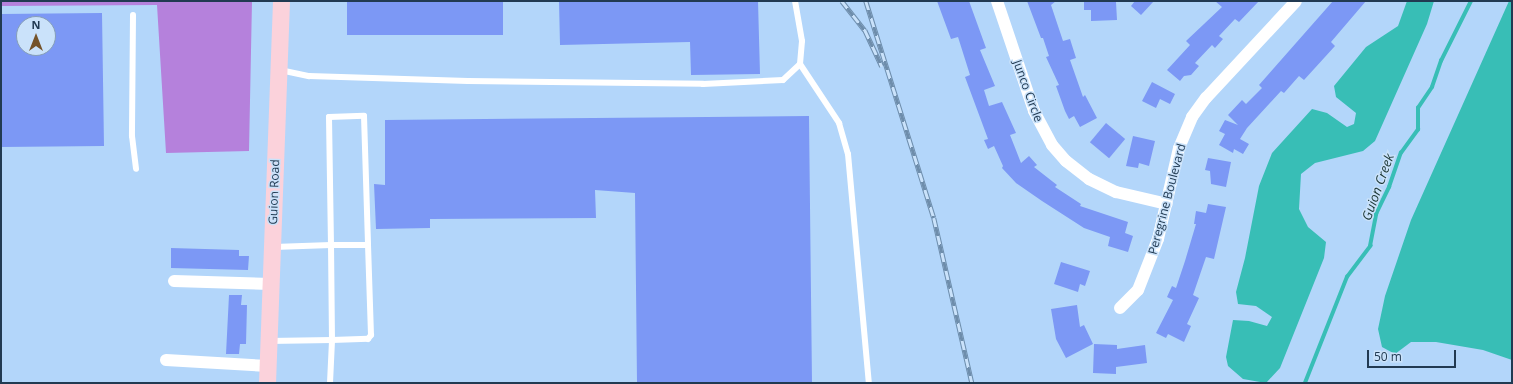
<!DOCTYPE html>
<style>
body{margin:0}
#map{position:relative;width:1513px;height:384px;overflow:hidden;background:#b3d6fa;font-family:"Open Sans",sans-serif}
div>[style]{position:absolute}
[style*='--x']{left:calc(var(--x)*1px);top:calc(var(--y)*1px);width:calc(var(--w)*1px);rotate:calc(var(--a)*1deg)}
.forest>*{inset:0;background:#b581dc}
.water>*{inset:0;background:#38beb6}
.stream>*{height:3.5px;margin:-1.75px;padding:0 1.75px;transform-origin:1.75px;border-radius:1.75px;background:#38beb6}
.building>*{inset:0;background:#7c98f5;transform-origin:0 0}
.lane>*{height:6px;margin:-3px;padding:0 3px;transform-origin:3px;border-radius:3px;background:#fff}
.street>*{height:12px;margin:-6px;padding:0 6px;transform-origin:6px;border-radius:6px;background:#fff}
.secondary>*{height:17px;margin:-8.5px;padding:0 8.5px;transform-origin:8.5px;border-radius:8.5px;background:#fbd2db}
.rail>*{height:4.5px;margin-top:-2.25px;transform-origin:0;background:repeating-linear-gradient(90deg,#cae2fa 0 9px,#6e8dab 0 18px);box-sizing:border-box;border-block:1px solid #6e8dab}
span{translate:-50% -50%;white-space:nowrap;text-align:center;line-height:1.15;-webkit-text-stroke:3px #cae2fa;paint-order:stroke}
.street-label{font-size:12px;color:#213a52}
.water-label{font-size:13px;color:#1c3735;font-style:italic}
.frame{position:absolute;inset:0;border:2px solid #213a52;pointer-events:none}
.north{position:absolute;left:16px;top:16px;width:40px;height:40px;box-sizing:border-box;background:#cae2fa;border:1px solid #869fb7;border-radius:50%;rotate:0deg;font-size:11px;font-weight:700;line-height:16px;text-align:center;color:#213a52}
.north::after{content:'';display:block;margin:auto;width:14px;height:18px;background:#74532a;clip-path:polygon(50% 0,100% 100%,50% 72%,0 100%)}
.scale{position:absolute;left:1367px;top:350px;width:89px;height:18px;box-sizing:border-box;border:2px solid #213a52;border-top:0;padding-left:5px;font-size:12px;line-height:14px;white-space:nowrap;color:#213a52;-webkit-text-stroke:3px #cae2fa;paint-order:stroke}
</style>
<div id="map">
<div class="forest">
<i style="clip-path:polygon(1px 1px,252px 1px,249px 151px,166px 153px,157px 5px,1px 6px)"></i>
</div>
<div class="water">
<i style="clip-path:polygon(1407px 1px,1434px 1px,1427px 24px,1375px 141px,1363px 151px,1315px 163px,1301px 174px,1299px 209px,1308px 227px,1326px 242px,1324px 258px,1280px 368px,1266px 383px,1243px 379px,1228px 366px,1226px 357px,1233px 320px,1249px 321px,1267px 326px,1272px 317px,1256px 306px,1238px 304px,1236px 292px,1245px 258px,1259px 186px,1272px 153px,1312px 109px,1327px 113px,1347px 127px,1354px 124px,1356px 113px,1336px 97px,1334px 86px,1366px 47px,1398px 26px)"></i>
<i style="clip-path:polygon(1509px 1px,1512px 1px,1512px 360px,1483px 350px,1436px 342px,1411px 342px,1395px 354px,1382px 347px,1378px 329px,1385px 296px,1411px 220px)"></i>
</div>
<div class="stream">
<i style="--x:1305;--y:383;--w:114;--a:-68.4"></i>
<i style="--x:1347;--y:277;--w:39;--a:-53"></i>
<i style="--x:1370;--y:246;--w:33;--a:-79"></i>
<i style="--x:1376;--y:214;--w:30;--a:-64"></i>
<i style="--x:1389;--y:187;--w:36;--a:-71"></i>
<i style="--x:1401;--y:153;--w:29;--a:-54"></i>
<i style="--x:1418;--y:130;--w:22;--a:-90"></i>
<i style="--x:1418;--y:108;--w:25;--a:-56"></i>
<i style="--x:1432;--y:87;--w:28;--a:-71"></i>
<i style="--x:1441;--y:61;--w:67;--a:-63.4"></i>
</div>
<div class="building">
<i style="left:347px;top:1px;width:156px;height:34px"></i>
<i style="clip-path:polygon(559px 1px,758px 1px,760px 74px,691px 75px,690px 42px,560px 45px)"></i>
<i style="clip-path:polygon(937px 1px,969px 1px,986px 48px,980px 50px,995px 86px,984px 90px,989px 106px,1002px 102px,1016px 133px,1010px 135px,1021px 163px,1029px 156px,1037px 165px,1034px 167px,1057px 185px,1055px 187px,1081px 204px,1080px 206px,1128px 222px,1125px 233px,1133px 236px,1128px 252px,1108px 246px,1110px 237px,1084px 228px,1042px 201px,1016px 183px,1002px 168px,1003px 166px,994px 146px,988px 149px,984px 140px,988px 139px,965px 77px,970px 75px,958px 37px,951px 39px)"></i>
<i style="clip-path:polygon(1027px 1px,1056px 1px,1051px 5px,1063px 41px,1070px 39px,1076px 58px,1070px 60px,1083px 97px,1085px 95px,1097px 118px,1080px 127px,1074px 116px,1069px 119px,1065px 111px,1056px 86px,1059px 85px,1046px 57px,1049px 56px,1043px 38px,1041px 38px)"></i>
<i style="clip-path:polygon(1084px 1px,1116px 2px,1117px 20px,1091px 21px,1091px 10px,1084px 10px)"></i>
<i style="clip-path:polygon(1135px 1px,1154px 1px,1141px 15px,1131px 6px)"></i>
<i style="clip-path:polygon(1215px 1px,1259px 1px,1239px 22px,1235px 19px,1219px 36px,1223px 39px,1215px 48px,1212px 45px,1195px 63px,1199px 66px,1191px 75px,1184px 76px,1180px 81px,1167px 70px,1190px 45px,1186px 41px,1222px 7px)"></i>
<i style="clip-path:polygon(1333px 1px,1366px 1px,1331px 42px,1335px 46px,1304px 80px,1299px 76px,1284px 93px,1281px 91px,1247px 128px,1240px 139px,1249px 144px,1243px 154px,1234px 149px,1233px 153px,1219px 145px,1225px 134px,1219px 131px,1225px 120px,1238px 125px,1228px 115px,1242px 100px,1246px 104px,1262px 88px,1259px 85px)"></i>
<i style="clip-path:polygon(evenodd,102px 13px,104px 146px,1px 147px,1px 14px,102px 13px,24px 24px,48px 24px,48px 48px,24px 48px,24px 24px)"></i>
<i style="clip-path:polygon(1152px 82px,1175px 94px,1170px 104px,1160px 99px,1156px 108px,1142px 101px)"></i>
<i style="clip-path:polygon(809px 116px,812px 383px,637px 383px,635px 193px,595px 190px,596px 218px,430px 219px,430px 228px,376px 229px,374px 184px,385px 185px,385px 120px)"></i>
<i style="left:1106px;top:123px;width:25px;height:25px;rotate:40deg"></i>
<i style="clip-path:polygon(1133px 136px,1155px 141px,1149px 166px,1139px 163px,1138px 168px,1126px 166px)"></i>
<i style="clip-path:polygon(1208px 158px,1231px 162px,1226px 187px,1211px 184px,1210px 171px,1205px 170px)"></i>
<i style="clip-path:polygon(1208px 204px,1226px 207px,1214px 259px,1206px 257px,1193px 295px,1199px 298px,1187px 324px,1191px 326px,1184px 342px,1168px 334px,1166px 338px,1156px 333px,1173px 300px,1167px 297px,1172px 286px,1176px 288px,1185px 261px,1196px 224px,1194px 224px,1196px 211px,1206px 213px)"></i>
<i style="clip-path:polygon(171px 248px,239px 250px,239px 256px,249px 256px,248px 270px,171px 268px)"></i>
<i style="clip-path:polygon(1061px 262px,1090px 271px,1085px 286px,1080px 284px,1078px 292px,1054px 284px)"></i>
<i style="clip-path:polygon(229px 295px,242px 295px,241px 305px,247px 305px,246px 344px,240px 344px,239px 354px,226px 354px)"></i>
<i style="clip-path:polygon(1077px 305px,1080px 327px,1084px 325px,1093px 344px,1066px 358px,1056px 339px,1051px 309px)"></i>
<i style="clip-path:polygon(1094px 344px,1117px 345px,1117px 349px,1145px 345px,1147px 363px,1116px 367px,1116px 374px,1093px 373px)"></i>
</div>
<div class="lane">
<i style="--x:133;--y:15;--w:121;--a:90.5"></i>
<i style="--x:132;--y:136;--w:33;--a:83"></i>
<i style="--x:800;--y:64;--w:71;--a:56.5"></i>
<i style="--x:839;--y:123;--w:32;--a:74"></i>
<i style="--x:848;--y:154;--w:230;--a:84.8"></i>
<i style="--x:280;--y:70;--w:30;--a:12"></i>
<i style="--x:309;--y:76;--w:159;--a:1.8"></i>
<i style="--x:468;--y:81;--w:235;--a:0.7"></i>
<i style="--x:703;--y:84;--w:80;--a:-2.9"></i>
<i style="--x:783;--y:80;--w:23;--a:-43"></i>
<i style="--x:800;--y:64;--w:23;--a:-85"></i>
<i style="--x:802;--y:41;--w:41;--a:-99.9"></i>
<i style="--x:269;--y:341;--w:63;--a:-0.9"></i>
<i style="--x:332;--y:340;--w:95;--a:-90.6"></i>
<i style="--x:331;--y:245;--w:128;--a:-90.9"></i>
<i style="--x:329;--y:117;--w:35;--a:-2"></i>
<i style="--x:364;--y:116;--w:129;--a:88.2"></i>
<i style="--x:368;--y:245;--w:37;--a:180"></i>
<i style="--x:331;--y:245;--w:57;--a:178"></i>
<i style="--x:330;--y:383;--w:43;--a:-87.3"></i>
<i style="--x:332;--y:340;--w:36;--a:-2"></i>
<i style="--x:368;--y:339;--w:5;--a:-53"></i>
<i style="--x:371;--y:335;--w:90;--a:-91.9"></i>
</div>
<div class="street">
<i style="--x:997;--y:1;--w:116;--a:71.4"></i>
<i style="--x:1034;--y:111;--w:38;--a:62"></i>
<i style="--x:1052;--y:145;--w:21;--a:49"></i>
<i style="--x:1066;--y:161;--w:29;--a:38"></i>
<i style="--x:1089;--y:179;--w:30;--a:26"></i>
<i style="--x:1116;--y:192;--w:52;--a:13.2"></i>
<i style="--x:174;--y:281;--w:97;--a:1.8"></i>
<i style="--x:1120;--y:308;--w:25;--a:-45"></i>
<i style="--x:1138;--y:290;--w:55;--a:-68.6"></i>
<i style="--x:1158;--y:239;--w:93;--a:-77"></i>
<i style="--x:1179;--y:148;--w:34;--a:-67"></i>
<i style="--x:1192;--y:117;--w:24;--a:-54"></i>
<i style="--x:1206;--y:98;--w:132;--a:-47.1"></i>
<i style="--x:166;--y:360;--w:102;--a:3.4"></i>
</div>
<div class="secondary">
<i style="--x:267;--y:383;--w:382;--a:-87.9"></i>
</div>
<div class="rail">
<i style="--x:842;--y:1;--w:37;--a:52"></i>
<i style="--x:865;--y:30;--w:40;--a:65"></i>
<i style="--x:866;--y:1;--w:227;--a:72.6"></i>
<i style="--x:934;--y:218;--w:169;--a:77"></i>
</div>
<div class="street-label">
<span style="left:1028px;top:91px;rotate:70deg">Junco Circle</span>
<span style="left:274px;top:192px;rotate:-88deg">Guion Road</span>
<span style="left:1167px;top:199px;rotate:-75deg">Peregrine Boulevard</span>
</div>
<div class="water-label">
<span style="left:1378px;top:187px;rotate:-70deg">Guion Creek</span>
</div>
<div class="frame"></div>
<div class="north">N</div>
<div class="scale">50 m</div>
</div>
